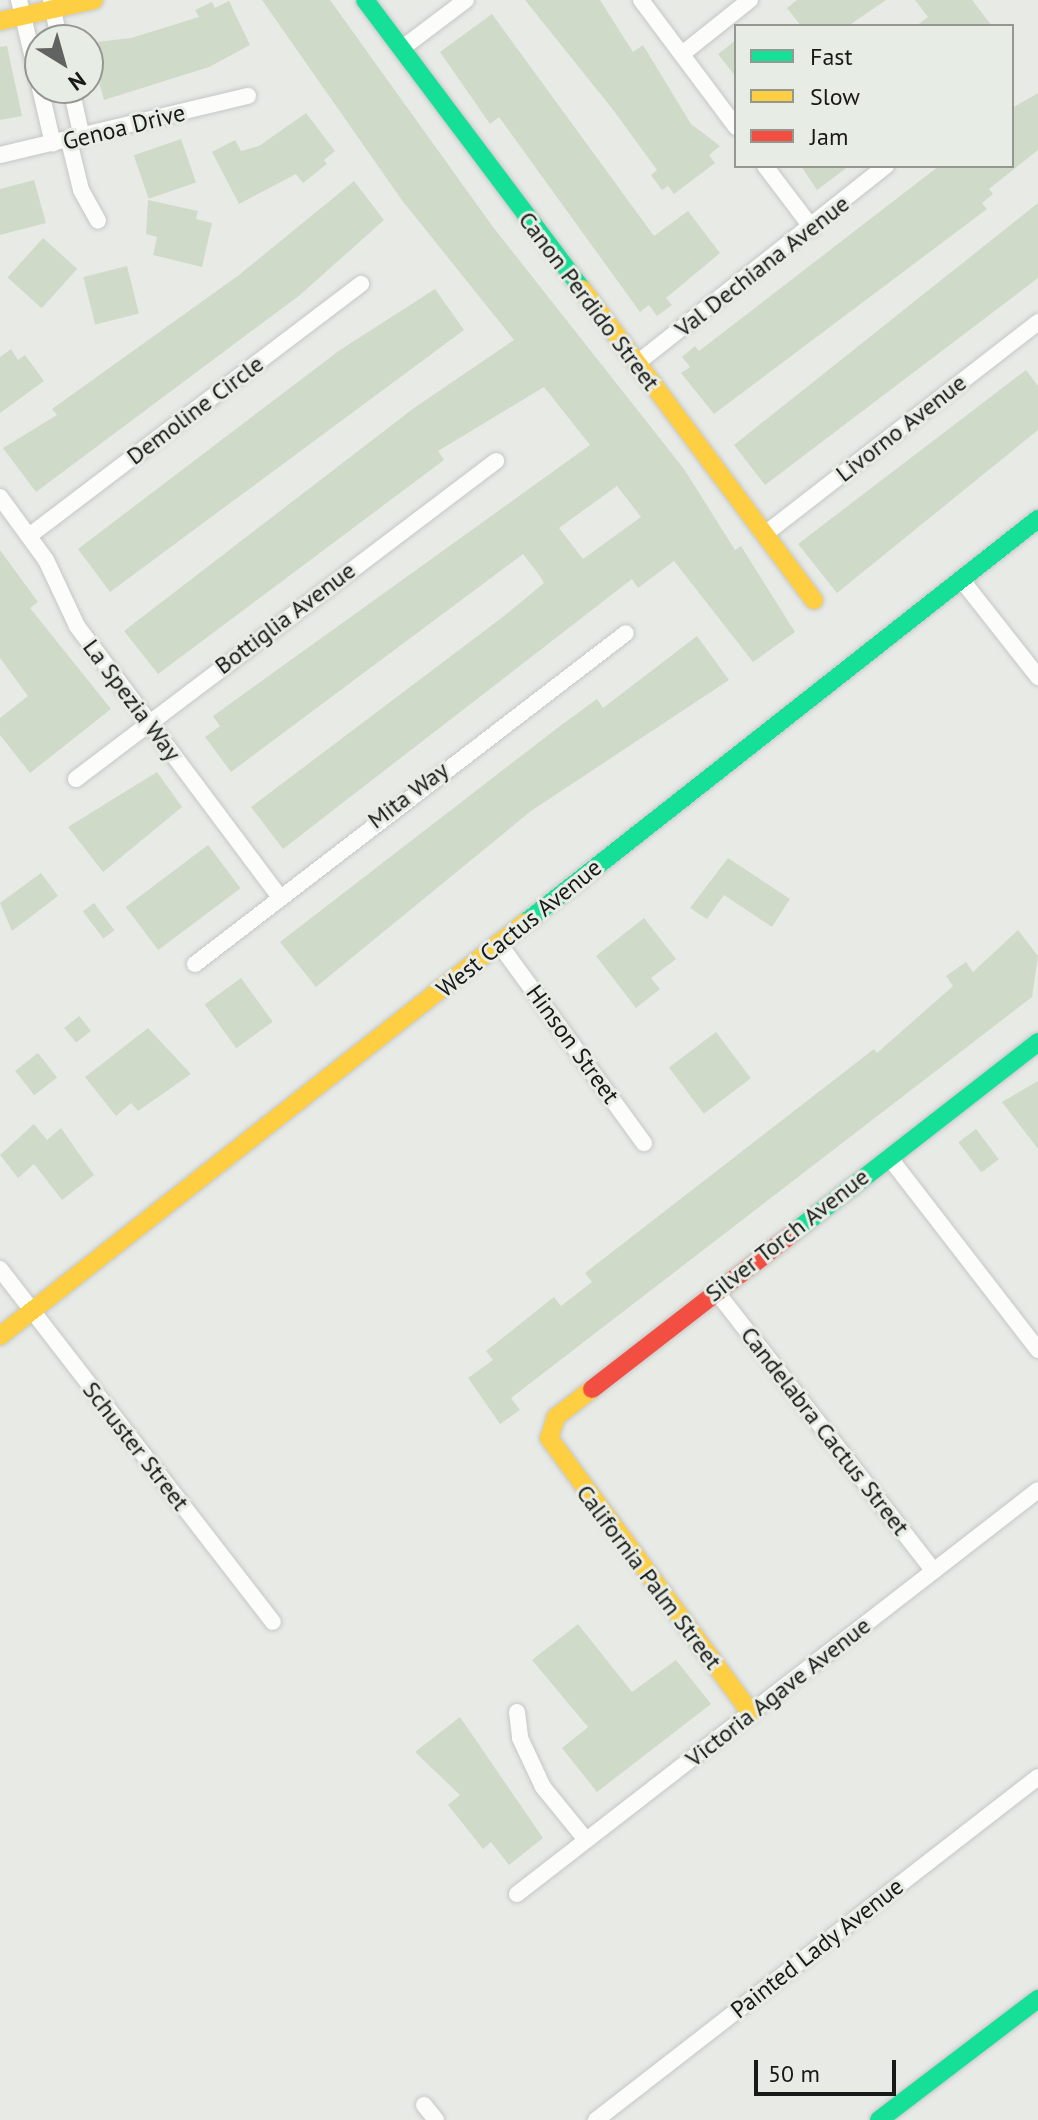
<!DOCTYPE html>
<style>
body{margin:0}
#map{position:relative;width:1038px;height:2120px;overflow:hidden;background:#e8eae6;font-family:"PT Sans",sans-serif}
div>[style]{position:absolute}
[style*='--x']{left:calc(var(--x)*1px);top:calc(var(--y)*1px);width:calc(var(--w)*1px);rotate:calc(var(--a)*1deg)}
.building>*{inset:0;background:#d0dac8;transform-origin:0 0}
.roads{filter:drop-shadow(0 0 2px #c5c7c4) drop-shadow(0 0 2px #c5c7c4)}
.lane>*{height:8px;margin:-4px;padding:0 4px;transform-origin:4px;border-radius:4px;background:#fcfcfb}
.street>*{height:16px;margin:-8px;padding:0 8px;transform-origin:8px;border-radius:8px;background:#fcfcfb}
.fast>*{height:18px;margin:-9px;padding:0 9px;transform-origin:9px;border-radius:9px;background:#16e098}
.slow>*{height:18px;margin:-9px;padding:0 9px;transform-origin:9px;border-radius:9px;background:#ffcf43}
.jam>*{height:18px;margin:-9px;padding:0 9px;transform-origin:9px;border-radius:9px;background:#f24e42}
span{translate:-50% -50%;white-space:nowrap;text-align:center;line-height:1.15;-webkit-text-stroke:6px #e7ece4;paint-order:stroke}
.street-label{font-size:24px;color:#191a18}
.legend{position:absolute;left:734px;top:24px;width:280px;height:144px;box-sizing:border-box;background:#e7ece4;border:2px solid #959892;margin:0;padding:10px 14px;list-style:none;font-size:24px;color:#191a18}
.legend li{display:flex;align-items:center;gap:16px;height:40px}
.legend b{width:40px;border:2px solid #959892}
.north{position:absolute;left:24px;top:24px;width:80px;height:80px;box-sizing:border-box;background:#e7ece4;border:2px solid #959892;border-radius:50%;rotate:143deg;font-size:22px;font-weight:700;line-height:32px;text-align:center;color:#191a18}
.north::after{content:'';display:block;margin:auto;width:28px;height:36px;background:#616360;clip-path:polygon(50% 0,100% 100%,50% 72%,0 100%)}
.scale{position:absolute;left:754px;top:2060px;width:142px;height:36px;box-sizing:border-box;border:4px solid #191a18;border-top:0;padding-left:10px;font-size:24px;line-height:28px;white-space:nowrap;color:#191a18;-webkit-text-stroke:6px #e7ece4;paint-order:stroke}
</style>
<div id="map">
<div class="building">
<i style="clip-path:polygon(evenodd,262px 0,330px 0,493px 227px,684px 469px,735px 550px,741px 546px,795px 632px,753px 662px,674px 561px,638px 588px,632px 579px,283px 849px,251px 807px,504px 616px,544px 583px,540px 576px,523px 554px,231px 772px,205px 737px,220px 726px,213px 716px,590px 445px,544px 387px,438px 451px,444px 460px,158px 674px,124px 631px,414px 408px,514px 340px,401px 199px,262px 0,617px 486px,641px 517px,583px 559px,559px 528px,617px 486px)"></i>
<i style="clip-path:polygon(525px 0,600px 0,633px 52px,643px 45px,691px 124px,720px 146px,709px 155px,715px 163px,674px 194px,668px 186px,662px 190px,651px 175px,657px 170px,614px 111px)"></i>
<i style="clip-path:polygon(797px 0,886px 0,848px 26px,801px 26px,787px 8px)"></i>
<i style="clip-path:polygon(915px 0,972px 0,992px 26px,916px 26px,928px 17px)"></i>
<i style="clip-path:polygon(229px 1px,250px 45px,209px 67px,104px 100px,88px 43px,131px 38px,199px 17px,195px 10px,212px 2px,215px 8px)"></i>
<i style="clip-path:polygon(492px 14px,654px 236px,688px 211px,720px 253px,666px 298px,672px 305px,657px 316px,649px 305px,640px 312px,499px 117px,490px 124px,440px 52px)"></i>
<i style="clip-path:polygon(736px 40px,736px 77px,718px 54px)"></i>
<i style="clip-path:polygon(7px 46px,22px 116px,0 120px,0 47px)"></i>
<i style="clip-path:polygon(1038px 93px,1038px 150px,989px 189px,993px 194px,982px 203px,987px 209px,714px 414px,681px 373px,690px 367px,682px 357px,695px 346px,699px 351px,939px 166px,1012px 166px,1012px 108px)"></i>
<i style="clip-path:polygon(306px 113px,335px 151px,324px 160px,327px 164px,303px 183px,296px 174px,239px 204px,212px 152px,235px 140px,241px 151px,259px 146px)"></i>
<i style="left:181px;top:139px;width:46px;height:50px;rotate:71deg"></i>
<i style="clip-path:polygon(801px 166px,849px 166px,817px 190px)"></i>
<i style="clip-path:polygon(34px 180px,46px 223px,0 235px,0 189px)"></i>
<i style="clip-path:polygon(354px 181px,384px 220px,300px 295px,36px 492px,3px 448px,57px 415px,52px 409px,239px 275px)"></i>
<i style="clip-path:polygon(148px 200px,198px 211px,196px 219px,212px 223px,202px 267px,153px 255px,157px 237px,146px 234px)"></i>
<i style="clip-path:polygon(1038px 203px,1038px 278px,765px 485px,734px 445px)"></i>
<i style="left:43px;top:238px;width:46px;height:53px;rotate:42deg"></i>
<i style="left:127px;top:266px;width:49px;height:45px;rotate:76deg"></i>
<i style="clip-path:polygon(435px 289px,464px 330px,110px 592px,78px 549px,340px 350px)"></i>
<i style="clip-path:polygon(11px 349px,18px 360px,25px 355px,44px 381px,0 413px,0 357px)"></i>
<i style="clip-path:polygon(1026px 370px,1038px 386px,1038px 430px,837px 593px,798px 544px)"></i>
<i style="clip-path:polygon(0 550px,38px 602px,30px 608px,111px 709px,30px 773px,0 735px,0 718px,28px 696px,0 658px)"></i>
<i style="clip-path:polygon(697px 636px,729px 680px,531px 811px,316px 987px,280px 942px,560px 726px,597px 699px,603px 708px)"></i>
<i style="clip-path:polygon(157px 772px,182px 807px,103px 872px,68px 827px)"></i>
<i style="left:208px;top:845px;width:54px;height:103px;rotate:53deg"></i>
<i style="clip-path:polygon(728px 858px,790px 899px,772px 927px,724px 895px,707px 919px,690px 908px)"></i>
<i style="clip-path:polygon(41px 873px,58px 896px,12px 931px,0 903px)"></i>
<i style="left:94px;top:903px;width:34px;height:14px;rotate:53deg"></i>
<i style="clip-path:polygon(644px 918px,676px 959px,651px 978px,660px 989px,636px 1008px,596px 956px)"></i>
<i style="clip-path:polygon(1018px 930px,1038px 956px,1032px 997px,511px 1398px,520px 1410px,500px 1424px,468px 1378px,493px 1360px,486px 1351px,554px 1297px,561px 1306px,592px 1282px,585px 1273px,874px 1049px,877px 1053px,953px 986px,946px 976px,966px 962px,973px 972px)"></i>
<i style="left:241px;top:978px;width:54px;height:45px;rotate:54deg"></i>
<i style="left:79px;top:1016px;width:19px;height:19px;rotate:51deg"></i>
<i style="clip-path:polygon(148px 1028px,191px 1074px,138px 1111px,131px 1103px,116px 1116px,85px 1077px)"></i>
<i style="left:716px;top:1032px;width:58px;height:59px;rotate:53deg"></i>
<i style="left:38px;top:1053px;width:31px;height:29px;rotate:52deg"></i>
<i style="clip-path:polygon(1038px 1081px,1038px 1149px,1002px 1102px)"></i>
<i style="clip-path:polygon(34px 1124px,47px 1140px,61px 1128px,94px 1175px,62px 1200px,34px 1164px,18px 1178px,0 1155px)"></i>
<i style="left:976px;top:1129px;width:38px;height:22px;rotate:53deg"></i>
<i style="clip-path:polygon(578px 1624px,632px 1692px,676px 1660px,711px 1704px,597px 1792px,562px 1748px,588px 1727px,532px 1660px)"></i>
<i style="clip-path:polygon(460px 1717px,543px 1838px,509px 1865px,491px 1842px,483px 1849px,448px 1805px,460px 1795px,415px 1752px)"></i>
</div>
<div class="roads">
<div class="lane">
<i style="--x:42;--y:96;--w:30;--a:-12"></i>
</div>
<div class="street">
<i style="--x:19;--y:0;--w:89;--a:76.4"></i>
<i style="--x:641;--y:0;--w:159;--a:53.2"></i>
<i style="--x:51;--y:2;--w:39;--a:77"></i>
<i style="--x:401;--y:49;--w:81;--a:-37"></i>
<i style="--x:682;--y:54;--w:87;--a:-38.5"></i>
<i style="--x:40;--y:88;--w:57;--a:76.9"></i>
<i style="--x:71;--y:88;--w:51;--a:77.6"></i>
<i style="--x:69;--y:141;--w:50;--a:76.2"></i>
<i style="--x:81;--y:190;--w:35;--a:61"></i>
<i style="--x:0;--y:155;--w:255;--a:-13.4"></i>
<i style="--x:765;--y:166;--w:78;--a:52.8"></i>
<i style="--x:636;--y:364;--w:319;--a:-38.4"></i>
<i style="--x:0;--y:497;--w:78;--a:53.9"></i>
<i style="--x:46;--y:560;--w:73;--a:64.8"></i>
<i style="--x:77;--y:626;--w:336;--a:53.2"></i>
<i style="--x:765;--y:534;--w:346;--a:-37.8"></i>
<i style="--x:29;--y:536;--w:417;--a:-37.2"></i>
<i style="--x:961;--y:579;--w:125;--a:51.8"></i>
<i style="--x:76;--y:779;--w:527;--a:-37.13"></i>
<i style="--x:500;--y:945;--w:245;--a:54"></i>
<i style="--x:195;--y:964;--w:543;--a:-37.52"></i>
<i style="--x:889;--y:1157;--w:244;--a:52.3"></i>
<i style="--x:0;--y:1269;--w:446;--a:52.3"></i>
<i style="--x:715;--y:1290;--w:356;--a:52.1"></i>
<i style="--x:517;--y:1712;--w:26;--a:83"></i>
<i style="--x:520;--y:1738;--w:54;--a:64.9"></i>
<i style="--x:543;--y:1787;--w:68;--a:50.9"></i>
<i style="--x:517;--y:1894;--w:659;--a:-37.79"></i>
<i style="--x:424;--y:2105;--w:19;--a:51"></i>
<i style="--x:596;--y:2120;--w:559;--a:-37.81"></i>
</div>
<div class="fast">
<i style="--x:365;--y:0;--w:361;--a:53.1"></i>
<i style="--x:526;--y:922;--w:652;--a:-38.21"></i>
<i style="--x:793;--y:1233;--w:311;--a:-37.9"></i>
<i style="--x:879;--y:2120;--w:200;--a:-37.3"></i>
</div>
<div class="slow">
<i style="--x:0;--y:21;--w:96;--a:-12.6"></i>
<i style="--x:582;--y:289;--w:388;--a:53.3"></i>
<i style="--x:0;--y:1336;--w:669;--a:-38.21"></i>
<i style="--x:592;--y:1389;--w:46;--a:142.1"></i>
<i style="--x:556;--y:1417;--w:22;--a:108"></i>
<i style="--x:549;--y:1438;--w:341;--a:53.7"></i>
</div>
<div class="jam">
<i style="--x:592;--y:1389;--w:254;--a:-37.8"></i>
</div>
</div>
<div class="street-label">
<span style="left:124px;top:127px;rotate:-14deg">Genoa Drive</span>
<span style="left:762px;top:266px;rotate:-38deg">Val Dechiana Avenue</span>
<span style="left:589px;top:301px;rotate:53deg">Canon Perdido Street</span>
<span style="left:195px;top:410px;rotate:-37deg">Demoline Circle</span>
<span style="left:901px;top:428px;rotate:-38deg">Livorno Avenue</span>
<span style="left:285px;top:618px;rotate:-37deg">Bottiglia Avenue</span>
<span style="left:132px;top:700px;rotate:53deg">La Spezia Way</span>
<span style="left:408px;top:795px;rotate:-37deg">Mita Way</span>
<span style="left:519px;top:928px;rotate:-39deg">West Cactus Avenue</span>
<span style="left:573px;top:1044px;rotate:54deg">Hinson Street</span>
<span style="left:787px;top:1235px;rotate:-38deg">Silver Torch Avenue</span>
<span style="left:825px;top:1431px;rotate:52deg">Candelabra Cactus Street</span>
<span style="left:136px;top:1446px;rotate:52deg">Schuster Street</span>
<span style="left:649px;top:1577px;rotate:53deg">California Palm Street</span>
<span style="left:778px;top:1692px;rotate:-38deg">Victoria Agave Avenue</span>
<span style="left:817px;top:1948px;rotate:-38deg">Painted Lady Avenue</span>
</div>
<ul class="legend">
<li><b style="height:10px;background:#16e098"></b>Fast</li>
<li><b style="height:10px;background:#ffcf43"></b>Slow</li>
<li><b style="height:10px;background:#f24e42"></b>Jam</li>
</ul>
<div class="north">N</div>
<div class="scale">50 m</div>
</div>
